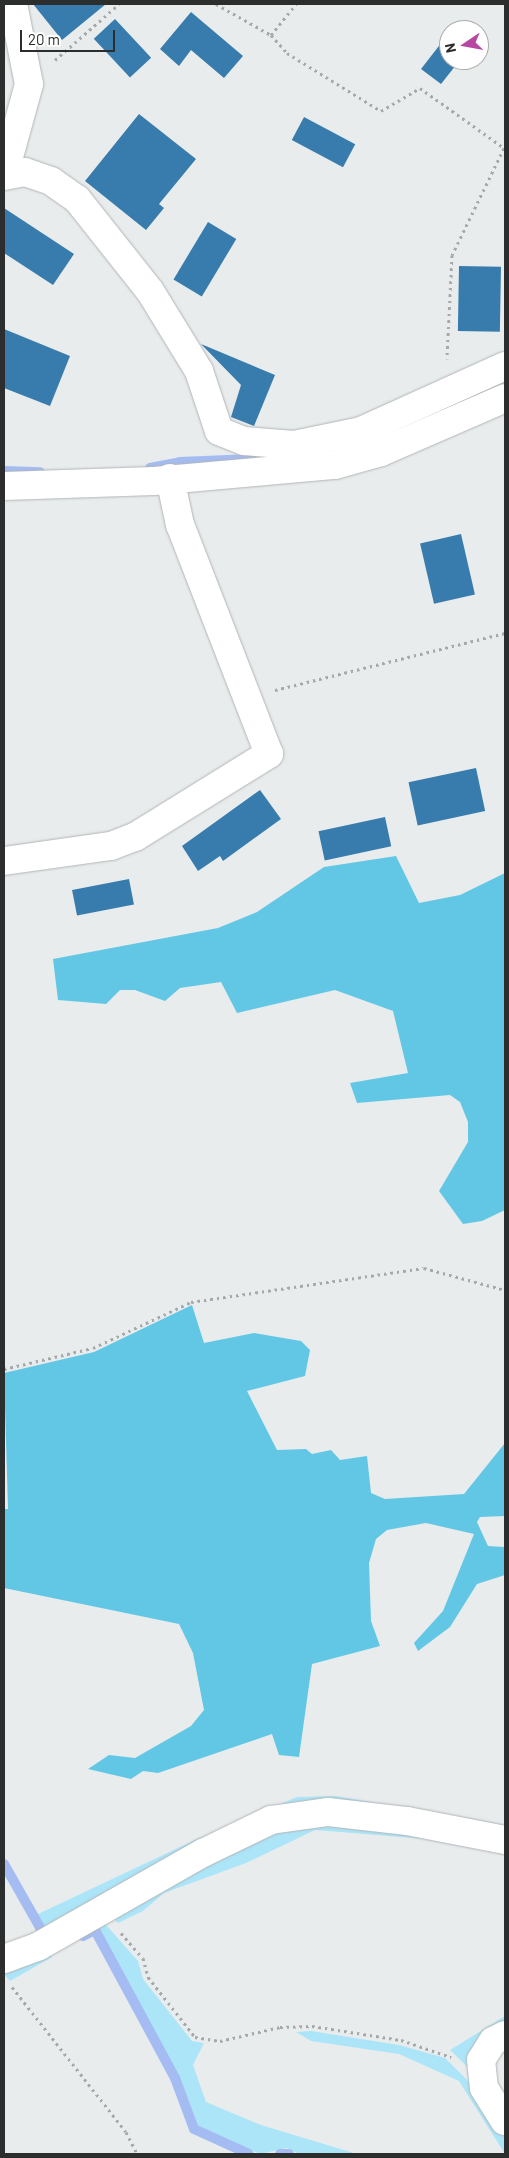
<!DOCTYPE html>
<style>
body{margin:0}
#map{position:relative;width:509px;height:2158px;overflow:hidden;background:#e8eced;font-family:Barlow,sans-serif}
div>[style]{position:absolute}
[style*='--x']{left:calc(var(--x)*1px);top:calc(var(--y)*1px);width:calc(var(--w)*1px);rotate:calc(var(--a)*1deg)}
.green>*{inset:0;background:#ade5f8}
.forest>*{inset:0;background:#62c7e5}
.stream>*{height:10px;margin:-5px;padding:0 5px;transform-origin:5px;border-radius:5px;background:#a4bcf2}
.building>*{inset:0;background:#387cad;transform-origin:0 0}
.path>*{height:3px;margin-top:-1.5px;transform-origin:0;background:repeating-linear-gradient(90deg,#a5a9a9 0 2.5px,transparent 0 6.5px)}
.roads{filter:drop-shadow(0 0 1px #b2b5b7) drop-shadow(0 0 1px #b2b5b7)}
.street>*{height:28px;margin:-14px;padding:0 14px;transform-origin:14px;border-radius:14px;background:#fff}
span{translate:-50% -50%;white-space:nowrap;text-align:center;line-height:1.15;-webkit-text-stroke:4px #fff;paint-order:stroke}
.frame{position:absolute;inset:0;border:5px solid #2c2e2e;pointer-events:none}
.north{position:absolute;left:439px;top:20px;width:50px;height:50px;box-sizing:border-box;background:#fff;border:1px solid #ababab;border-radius:50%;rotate:258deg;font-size:14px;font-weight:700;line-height:20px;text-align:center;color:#2c2e2e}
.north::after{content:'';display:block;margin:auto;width:18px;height:22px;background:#b847a4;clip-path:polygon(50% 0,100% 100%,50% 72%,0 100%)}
.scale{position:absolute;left:20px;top:30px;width:95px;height:22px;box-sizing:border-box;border:2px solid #2c2e2e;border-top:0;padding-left:6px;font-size:15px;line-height:18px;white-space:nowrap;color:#2c2e2e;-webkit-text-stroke:4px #fff;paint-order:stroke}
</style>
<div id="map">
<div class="green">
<i style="clip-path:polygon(336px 1796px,504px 1825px,496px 1834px,328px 1807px,41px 1929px,45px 1927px,38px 1914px,197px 1839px,297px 1797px)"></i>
<i style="clip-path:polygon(329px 1818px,451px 1841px,315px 1830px,246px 1863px,164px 1893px,143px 1911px,118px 1923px,108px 1913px,243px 1841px)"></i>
<i style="clip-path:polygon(100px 1918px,138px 1961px,143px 1979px,192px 2041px,204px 2043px,193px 2065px,206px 2102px,261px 2125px,357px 2154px,299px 2154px,287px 2148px,260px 2154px,198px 2126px,179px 2076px,96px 1926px,49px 1952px,52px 1957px,10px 1981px,4px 1974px,4px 1964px)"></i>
<i style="clip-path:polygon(505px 2016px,505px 2028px,477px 2076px,450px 2050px)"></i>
<i style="clip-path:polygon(311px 2031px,399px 2045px,445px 2058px,478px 2091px,505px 2131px,505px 2154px,459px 2081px,399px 2054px,311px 2041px,296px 2032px)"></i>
</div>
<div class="forest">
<i style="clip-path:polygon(396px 856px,419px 903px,460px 895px,505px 873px,505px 1210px,482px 1221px,463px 1224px,439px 1191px,468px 1142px,468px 1122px,460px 1102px,450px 1095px,357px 1103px,350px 1083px,408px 1073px,393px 1011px,335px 990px,237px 1013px,221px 982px,180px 988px,165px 1001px,135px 990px,120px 990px,106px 1004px,58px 1000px,53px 959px,218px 928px,257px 912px,324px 867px)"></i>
<i style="clip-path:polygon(192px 1305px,204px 1343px,254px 1333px,301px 1341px,310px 1350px,305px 1376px,247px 1391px,277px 1450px,306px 1449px,312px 1454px,331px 1450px,340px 1460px,367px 1456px,371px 1493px,385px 1499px,464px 1494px,505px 1443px,505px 1516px,480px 1517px,477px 1522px,488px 1546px,505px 1547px,505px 1575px,477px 1584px,450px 1627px,418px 1651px,414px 1643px,443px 1611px,474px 1534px,426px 1523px,387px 1530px,376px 1539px,369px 1563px,371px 1621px,380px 1646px,312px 1664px,299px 1757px,279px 1755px,272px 1734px,158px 1773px,143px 1771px,131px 1779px,88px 1769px,109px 1755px,135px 1758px,191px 1726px,204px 1710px,193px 1653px,179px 1624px,4px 1588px,4px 1509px,8px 1509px,4px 1373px,94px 1352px)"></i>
</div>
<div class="stream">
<i style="--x:445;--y:409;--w:66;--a:-25"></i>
<i style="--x:150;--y:468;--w:31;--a:-11"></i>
<i style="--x:180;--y:462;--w:72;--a:-2.4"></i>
<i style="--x:4;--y:471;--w:36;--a:2"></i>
<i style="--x:4;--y:1864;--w:75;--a:60.4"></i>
<i style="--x:83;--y:1936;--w:13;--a:-27"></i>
<i style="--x:95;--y:1930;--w:168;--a:61.6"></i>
<i style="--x:175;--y:2078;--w:54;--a:69.6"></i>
<i style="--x:194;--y:2129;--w:60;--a:24.4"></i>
<i style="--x:280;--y:2154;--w:9;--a:0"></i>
</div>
<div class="building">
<i style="clip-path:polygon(33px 4px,106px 4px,62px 40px)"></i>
<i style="clip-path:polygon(191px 12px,243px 56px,224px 78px,191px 50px,179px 66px,160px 49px)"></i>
<i style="left:115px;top:19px;width:53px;height:29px;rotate:47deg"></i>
<i style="clip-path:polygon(458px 21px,469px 30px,451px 30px)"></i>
<i style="clip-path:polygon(449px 33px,449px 60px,460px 60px,441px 84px,421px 69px)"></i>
<i style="clip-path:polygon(139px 114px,196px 159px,159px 204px,164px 208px,146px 230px,85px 181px)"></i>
<i style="left:304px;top:117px;width:58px;height:26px;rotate:28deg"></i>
<i style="clip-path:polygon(4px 208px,74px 254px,53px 285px,4px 253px)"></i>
<i style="left:208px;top:222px;width:33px;height:67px;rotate:31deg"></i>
<i style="left:459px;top:266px;width:42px;height:65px;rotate:1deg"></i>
<i style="clip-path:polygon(4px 329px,70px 356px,50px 406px,4px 388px)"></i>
<i style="clip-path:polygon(201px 344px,275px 375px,254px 426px,231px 417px,241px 385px)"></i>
<i style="left:461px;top:534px;width:62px;height:42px;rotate:77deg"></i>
<i style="left:476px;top:768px;width:44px;height:69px;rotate:78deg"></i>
<i style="clip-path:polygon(260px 790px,281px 819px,223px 861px,220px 856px,198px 871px,182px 846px)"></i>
<i style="left:385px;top:817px;width:30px;height:68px;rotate:78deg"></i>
<i style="left:129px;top:879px;width:26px;height:58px;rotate:79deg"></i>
</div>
<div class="path">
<i style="--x:216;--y:4;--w:63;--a:29.4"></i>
<i style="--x:271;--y:35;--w:24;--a:48"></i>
<i style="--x:287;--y:53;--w:110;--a:31.7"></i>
<i style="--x:381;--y:111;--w:45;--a:-30.5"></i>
<i style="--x:420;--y:88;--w:103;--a:35.5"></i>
<i style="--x:504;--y:148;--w:119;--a:115.9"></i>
<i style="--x:452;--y:255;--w:104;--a:92.8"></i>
<i style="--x:271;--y:35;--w:40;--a:-51"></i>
<i style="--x:55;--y:60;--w:85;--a:-41.2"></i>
<i style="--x:275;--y:690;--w:237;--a:-13.9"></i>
<i style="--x:4;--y:1369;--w:91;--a:-13.3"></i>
<i style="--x:93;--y:1348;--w:108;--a:-25.1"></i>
<i style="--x:191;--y:1302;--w:235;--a:-8.3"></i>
<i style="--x:424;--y:1268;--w:84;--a:15.2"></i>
<i style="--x:121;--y:1933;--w:33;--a:49"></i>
<i style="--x:143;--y:1958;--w:20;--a:75"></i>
<i style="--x:148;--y:1977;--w:76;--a:51.9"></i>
<i style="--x:195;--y:2037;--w:25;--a:9"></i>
<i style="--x:220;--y:2041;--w:62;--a:-13.1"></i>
<i style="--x:280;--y:2027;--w:32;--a:-2"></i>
<i style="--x:312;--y:2026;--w:90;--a:8.9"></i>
<i style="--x:401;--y:2040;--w:53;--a:18.8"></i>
<i style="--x:12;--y:1987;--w:184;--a:51.8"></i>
<i style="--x:126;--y:2132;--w:25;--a:63"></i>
</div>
<div class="roads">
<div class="street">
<i style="--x:4;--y:175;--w:94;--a:-74.6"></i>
<i style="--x:29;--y:84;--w:82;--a:-101.3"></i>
<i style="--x:4;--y:176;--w:21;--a:-11"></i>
<i style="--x:25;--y:172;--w:28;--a:19"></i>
<i style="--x:51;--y:181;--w:32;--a:35"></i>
<i style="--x:77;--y:199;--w:117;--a:51.6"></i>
<i style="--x:150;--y:291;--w:94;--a:58.5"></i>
<i style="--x:199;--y:371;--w:63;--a:71.6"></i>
<i style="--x:219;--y:431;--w:27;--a:22"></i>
<i style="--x:244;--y:441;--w:50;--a:4.6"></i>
<i style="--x:294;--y:445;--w:68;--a:-11.8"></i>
<i style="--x:361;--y:431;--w:158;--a:-24.3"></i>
<i style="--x:4;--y:486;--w:150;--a:-1.9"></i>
<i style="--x:154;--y:481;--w:182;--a:-5.1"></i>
<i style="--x:335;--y:465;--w:48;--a:-15.8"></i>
<i style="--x:381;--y:452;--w:135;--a:-23.5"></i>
<i style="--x:4;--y:861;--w:108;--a:-8"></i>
<i style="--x:111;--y:846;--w:26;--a:-21"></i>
<i style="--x:135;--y:837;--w:158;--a:-31.8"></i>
<i style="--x:269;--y:754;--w:246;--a:-111.2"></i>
<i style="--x:180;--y:525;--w:48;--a:-102"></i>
<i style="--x:4;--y:1959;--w:37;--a:-20"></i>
<i style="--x:39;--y:1946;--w:189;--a:-29.6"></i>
<i style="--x:203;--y:1853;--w:76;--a:-25.9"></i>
<i style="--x:271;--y:1820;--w:58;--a:-8"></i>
<i style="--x:328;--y:1812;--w:80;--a:6.5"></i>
<i style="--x:407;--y:1821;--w:100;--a:11"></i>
<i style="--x:505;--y:2035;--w:13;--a:153"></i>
<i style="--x:493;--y:2041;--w:22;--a:122"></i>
<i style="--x:481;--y:2060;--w:28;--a:84"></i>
<i style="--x:484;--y:2088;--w:39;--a:58"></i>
</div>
</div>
<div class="frame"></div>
<div class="north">N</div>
<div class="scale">20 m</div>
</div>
